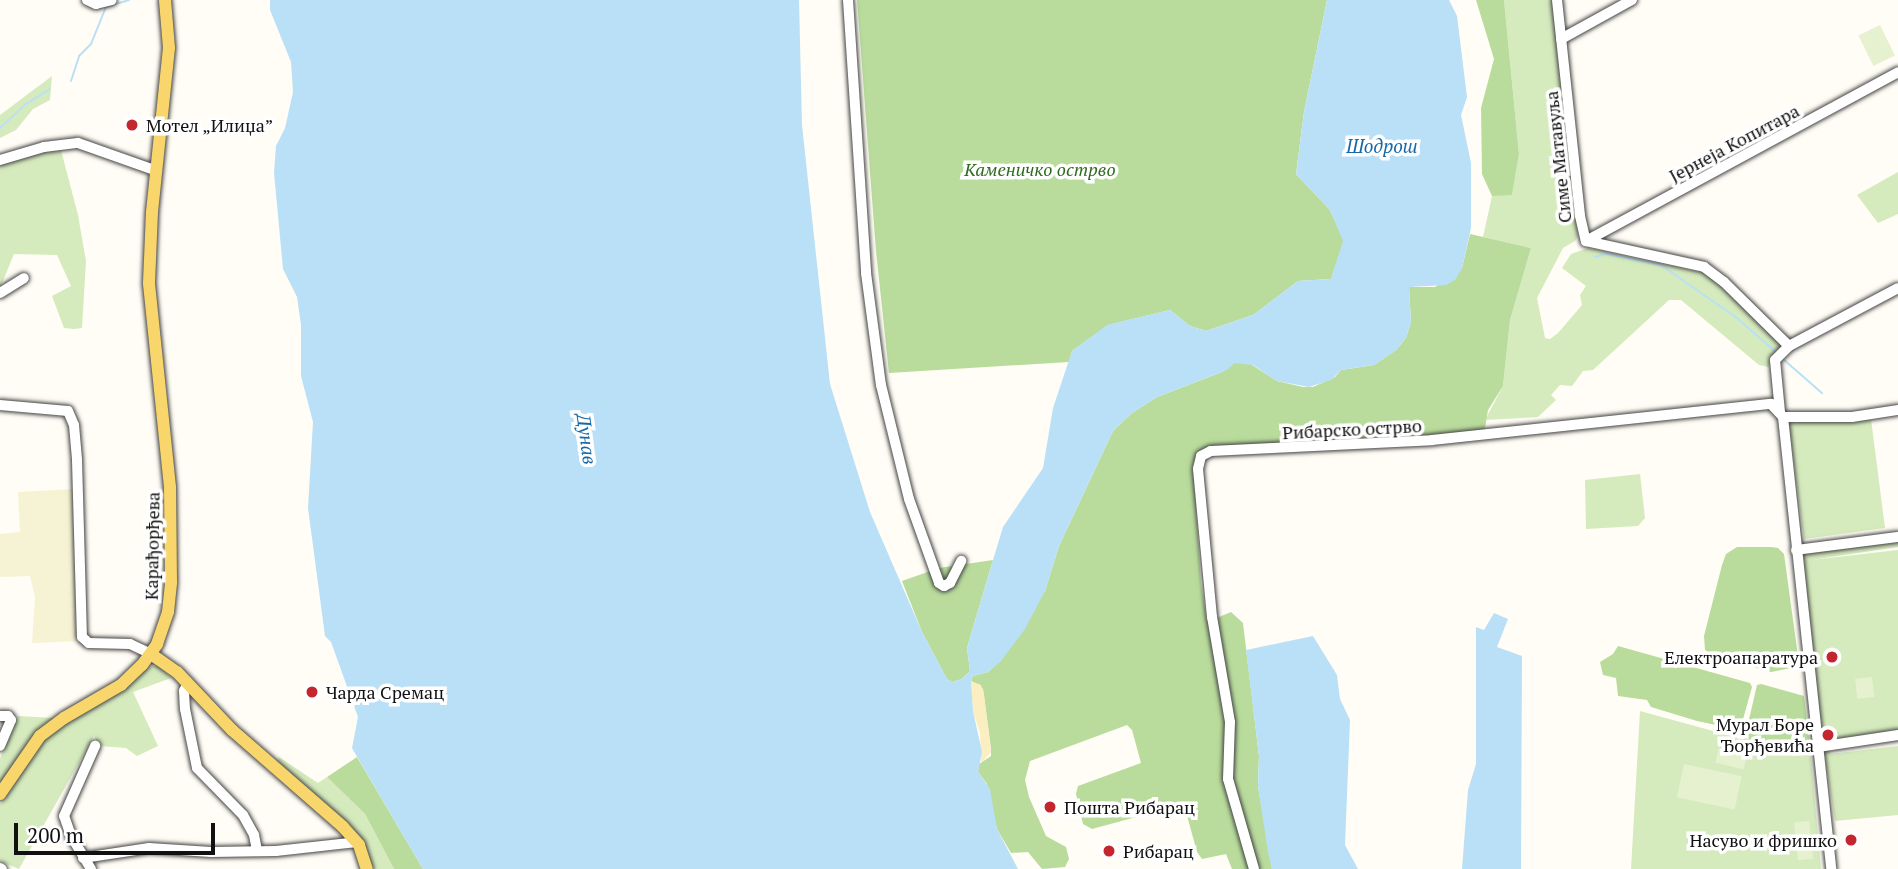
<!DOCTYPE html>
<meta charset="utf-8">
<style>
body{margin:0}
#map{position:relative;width:1898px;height:869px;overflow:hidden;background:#fffdf5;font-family:"PT Serif",serif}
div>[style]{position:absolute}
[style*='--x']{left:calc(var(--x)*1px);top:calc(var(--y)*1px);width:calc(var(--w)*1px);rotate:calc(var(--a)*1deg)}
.farmland>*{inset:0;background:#f6f3d4}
.green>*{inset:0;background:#d5ebbd}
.forest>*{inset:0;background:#b9dc9c}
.sand>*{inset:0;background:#fbeec1}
.pitch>*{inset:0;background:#e6f2cf;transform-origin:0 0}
.water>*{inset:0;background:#b9e0f7}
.stream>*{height:2px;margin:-1px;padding:0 1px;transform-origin:1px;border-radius:1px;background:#b9e0f7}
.roads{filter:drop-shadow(0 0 2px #444) drop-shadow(0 0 2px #444)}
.minor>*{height:10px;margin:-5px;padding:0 5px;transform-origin:5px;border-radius:5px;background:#fff}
.major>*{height:12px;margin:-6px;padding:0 6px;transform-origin:6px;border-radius:6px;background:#f9d66b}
.dots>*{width:19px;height:19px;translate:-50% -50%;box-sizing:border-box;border:4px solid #fff;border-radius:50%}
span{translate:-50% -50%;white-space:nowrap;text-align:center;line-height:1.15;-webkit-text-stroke:7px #fff;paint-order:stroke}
.poi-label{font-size:18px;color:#111}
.left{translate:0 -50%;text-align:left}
.right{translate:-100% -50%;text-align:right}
.street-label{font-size:18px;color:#111}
.park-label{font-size:18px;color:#2f6b1f;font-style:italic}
.water-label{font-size:19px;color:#1768a6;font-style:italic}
.scale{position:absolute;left:14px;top:823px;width:201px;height:32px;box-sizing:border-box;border:4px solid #111;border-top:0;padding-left:9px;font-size:21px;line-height:24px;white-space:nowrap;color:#111;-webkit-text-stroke:5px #fff;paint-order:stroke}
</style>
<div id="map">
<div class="farmland">
<i style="clip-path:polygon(74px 489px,80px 641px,32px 643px,35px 597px,30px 576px,0 577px,0 534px,20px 532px,18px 492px)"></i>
</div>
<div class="green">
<i style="clip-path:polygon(1504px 0,1552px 0,1578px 236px,1575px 241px,1563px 248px,1537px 298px,1545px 338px,1550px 339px,1558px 333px,1582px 305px,1580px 295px,1586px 286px,1562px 268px,1571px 254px,1588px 248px,1704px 273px,1724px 288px,1782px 345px,1770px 359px,1769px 367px,1759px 365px,1681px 300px,1669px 300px,1593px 370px,1583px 371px,1572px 386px,1560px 385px,1551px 395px,1556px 400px,1538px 417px,1485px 420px,1503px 386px,1510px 320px,1531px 248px,1483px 237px,1492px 196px,1512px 194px,1519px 154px)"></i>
<i style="clip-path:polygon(52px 76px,50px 100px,33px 109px,16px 130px,0 138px,0 115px)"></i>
<i style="clip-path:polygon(50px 149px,61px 150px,78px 215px,86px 261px,82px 328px,74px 329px,64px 328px,52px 296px,71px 286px,57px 255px,14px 254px,0 288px,0 163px)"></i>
<i style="clip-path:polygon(1898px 172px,1898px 214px,1878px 223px,1857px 195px)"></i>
<i style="clip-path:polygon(1871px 419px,1885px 528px,1804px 539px,1789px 425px,1792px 420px)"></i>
<i style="clip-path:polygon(1640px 474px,1645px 518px,1638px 526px,1586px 529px,1585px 480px)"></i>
<i style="clip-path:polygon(1898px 537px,1898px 547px,1811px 560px,1898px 550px,1898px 732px,1818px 747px,1796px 550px)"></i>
<i style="clip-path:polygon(158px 665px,171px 678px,133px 692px,158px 746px,137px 756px,126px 748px,100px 746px,94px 736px,19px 869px,0 861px,0 804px,19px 771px,44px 739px,146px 668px)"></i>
<i style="clip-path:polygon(1640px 711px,1786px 751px,1810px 747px,1821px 869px,1631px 869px)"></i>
<i style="clip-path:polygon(18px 716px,54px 718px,0 788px,0 758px)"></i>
<i style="clip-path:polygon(1898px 746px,1898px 815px,1835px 821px,1824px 751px,1830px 749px,1831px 754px)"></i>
<i style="clip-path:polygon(279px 757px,318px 783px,327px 777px,365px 814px,394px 869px,374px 869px,357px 834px,276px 762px)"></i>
</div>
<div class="forest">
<i style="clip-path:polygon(857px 0,1327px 0,1304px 112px,1296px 174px,1330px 210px,1344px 241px,1331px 279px,1298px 281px,1253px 315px,1206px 331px,1190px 326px,1170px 310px,1108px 325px,1072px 351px,1069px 362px,889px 373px,876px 251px)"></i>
<i style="clip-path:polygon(1476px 0,1504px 0,1519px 154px,1512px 195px,1492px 196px,1482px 174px,1481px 108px,1494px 59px)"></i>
<i style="clip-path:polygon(1470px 234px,1531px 248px,1510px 320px,1503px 386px,1488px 410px,1484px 434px,1384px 442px,1215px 446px,1201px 450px,1193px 464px,1201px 584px,1207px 622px,1231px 612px,1243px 623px,1259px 756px,1258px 786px,1272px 869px,1232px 869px,1226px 854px,1202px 859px,1197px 852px,1186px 812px,1151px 813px,1092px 829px,1083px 824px,1076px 794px,1078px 786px,1141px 763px,1132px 730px,1127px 725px,1030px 761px,1025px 780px,1029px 797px,1046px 836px,1066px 847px,1069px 859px,1065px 867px,1042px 869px,1028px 852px,1011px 853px,997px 829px,987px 784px,978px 772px,979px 764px,991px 756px,991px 749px,983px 689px,971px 681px,973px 676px,988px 672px,1000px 661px,1045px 591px,1059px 546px,1113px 431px,1132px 413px,1157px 397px,1222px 372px,1234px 363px,1249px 363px,1277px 381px,1303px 387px,1313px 387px,1335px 377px,1341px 370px,1374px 365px,1396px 350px,1406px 338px,1411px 322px,1409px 287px,1435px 287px,1462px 268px)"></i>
<i style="clip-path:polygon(1737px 547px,1771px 547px,1778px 548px,1784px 554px,1799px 664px,1796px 667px,1771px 672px,1714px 656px,1705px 650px,1704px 636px,1722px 565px,1726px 554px)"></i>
<i style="clip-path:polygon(993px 560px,967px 648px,970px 671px,962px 679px,952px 682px,947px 679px,922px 632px,902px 581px,939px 568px)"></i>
<i style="clip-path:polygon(1618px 646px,1750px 683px,1752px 687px,1740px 730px,1697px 721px,1651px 707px,1647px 700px,1618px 696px,1616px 678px,1603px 675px,1600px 662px,1613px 654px)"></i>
<i style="clip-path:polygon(1761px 684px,1804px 696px,1810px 747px,1786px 751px,1744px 741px,1757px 685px)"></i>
<i style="clip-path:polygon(357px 757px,370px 779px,423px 869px,394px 869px,365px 814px,327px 777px)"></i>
</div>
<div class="sand">
<i style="clip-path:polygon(971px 681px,981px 685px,984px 694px,991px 752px,983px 761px,981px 762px,980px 733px,973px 711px)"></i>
</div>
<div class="pitch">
<i style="left:1880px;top:25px;width:34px;height:24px;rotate:64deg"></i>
<i style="left:1872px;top:677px;width:20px;height:17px;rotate:84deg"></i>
<i style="left:1719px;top:748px;width:29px;height:15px;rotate:14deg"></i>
<i style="left:1684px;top:764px;width:59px;height:34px;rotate:12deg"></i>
<i style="left:1809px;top:821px;width:38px;height:15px;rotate:84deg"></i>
</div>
<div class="water">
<i style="clip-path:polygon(270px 0,799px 0,802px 125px,830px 384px,870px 512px,922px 632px,947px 679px,952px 682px,962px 679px,970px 671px,967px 648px,993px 560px,1003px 527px,1043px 468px,1053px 408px,1072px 351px,1107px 325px,1170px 310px,1190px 326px,1206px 331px,1253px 315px,1298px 281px,1331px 279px,1343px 241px,1330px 210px,1296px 174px,1304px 112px,1327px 0,1449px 0,1457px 16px,1467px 97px,1461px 115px,1471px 163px,1471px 228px,1462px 268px,1455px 280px,1446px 285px,1409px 287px,1411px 322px,1406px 338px,1396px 350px,1374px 365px,1341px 370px,1331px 380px,1309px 387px,1277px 381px,1253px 365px,1234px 363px,1227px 370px,1157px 397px,1132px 413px,1113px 431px,1059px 546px,1045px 591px,1025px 629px,1001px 661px,988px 672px,973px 676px,971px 681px,973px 711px,982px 752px,978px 772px,990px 789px,997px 829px,1018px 869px,423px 869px,352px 748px,358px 717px,331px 642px,325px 636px,308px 508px,313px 422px,301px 376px,301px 325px,297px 297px,283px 269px,274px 173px,276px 146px,285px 128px,293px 92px,291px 62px,270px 10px)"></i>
<i style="clip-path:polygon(1494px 613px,1508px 619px,1497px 647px,1522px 656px,1521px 869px,1462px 869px,1468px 790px,1476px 764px,1476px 627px,1484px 630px)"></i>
<i style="clip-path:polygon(1313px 636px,1337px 675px,1340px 699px,1350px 720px,1345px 845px,1358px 869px,1272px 869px,1268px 852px,1258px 786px,1259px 756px,1246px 650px)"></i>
</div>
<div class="stream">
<i style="--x:71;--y:81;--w:26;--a:-72"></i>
<i style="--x:79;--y:56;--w:17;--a:-45"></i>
<i style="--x:91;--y:44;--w:40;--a:-68"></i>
<i style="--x:106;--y:7;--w:24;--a:-17"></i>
<i style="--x:0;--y:128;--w:35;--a:-43"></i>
<i style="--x:26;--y:104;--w:28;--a:-32"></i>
<i style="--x:1595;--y:257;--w:11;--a:-15"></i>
<i style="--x:1606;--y:254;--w:56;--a:11.3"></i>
<i style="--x:1661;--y:265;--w:93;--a:34.9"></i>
<i style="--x:1737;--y:318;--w:53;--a:41.2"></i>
<i style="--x:1783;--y:359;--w:52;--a:41.1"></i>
</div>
<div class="roads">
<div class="minor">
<i style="--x:87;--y:0;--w:10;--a:24"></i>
<i style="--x:96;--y:4;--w:16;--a:-14"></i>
<i style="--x:848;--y:0;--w:274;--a:86.2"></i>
<i style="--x:866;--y:273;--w:113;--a:82.4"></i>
<i style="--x:881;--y:385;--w:117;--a:76.2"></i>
<i style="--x:909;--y:499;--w:89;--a:70.3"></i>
<i style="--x:939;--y:583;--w:6;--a:31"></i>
<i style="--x:944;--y:586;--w:7;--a:-27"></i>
<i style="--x:950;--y:583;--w:25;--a:-63"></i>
<i style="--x:1557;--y:0;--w:217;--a:83.9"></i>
<i style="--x:1580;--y:216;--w:26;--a:77"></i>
<i style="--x:1586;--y:241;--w:121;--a:12.4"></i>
<i style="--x:1704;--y:267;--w:25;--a:37"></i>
<i style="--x:1724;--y:282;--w:91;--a:44.6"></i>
<i style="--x:1561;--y:39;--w:81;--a:-28.8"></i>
<i style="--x:0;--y:160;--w:46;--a:-16.5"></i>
<i style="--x:44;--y:147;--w:34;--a:-7"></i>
<i style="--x:78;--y:143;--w:84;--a:19.5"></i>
<i style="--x:1586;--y:241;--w:355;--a:-28.4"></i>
<i style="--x:0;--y:293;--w:28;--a:-32"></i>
<i style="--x:0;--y:405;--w:68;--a:5"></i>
<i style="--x:68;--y:411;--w:15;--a:67"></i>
<i style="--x:74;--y:425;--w:35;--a:85"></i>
<i style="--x:77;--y:460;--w:177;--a:88.4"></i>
<i style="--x:82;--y:637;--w:9;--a:41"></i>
<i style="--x:89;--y:643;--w:41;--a:1.4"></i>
<i style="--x:130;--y:644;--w:23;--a:25"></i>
<i style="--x:1780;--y:412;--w:52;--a:-95.5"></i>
<i style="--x:1775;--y:360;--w:20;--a:-45"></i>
<i style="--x:1789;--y:346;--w:123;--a:-28"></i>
<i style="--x:1783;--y:417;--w:69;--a:0"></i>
<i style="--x:1852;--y:417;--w:47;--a:-8.7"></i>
<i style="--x:1796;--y:550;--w:103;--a:-7.3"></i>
<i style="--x:188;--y:683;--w:9;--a:117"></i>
<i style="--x:184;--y:691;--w:18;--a:87"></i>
<i style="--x:185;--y:709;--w:60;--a:78.5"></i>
<i style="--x:197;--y:768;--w:66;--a:45.6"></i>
<i style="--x:243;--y:815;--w:23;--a:61"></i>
<i style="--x:254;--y:835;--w:16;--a:79"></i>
<i style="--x:0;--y:716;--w:8;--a:0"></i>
<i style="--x:8;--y:716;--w:5;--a:53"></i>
<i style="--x:11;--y:720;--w:28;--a:113"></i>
<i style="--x:1818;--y:747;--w:81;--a:-8.5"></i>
<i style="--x:83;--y:858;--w:67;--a:-8.6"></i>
<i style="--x:149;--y:848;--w:62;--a:3.7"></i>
<i style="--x:211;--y:852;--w:65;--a:-0.9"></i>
<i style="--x:276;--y:851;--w:81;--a:-6.3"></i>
<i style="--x:0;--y:868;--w:2;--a:27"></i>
<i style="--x:91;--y:869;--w:39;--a:-121"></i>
<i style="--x:71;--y:836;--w:21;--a:-109"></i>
<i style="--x:64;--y:816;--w:77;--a:-66.1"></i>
<i style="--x:1254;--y:869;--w:94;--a:-106.1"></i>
<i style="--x:1228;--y:779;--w:57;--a:-88"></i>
<i style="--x:1230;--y:722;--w:107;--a:-99.7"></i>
<i style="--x:1212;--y:617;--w:149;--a:-95.4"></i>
<i style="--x:1198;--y:469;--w:13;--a:-77"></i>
<i style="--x:1201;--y:456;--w:11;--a:-27"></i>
<i style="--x:1211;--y:451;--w:221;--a:-2.8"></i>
<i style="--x:1432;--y:440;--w:341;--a:-6.1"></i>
<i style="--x:1771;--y:404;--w:18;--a:47"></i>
<i style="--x:1783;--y:417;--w:455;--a:83.9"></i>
</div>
<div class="major">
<i style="--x:151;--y:654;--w:32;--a:35"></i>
<i style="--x:177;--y:672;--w:80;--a:46.5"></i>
<i style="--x:232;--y:730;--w:147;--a:41.1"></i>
<i style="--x:343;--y:827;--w:24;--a:48"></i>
<i style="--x:359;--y:845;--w:25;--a:72"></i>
<i style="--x:0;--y:794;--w:70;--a:-55.4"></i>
<i style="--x:40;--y:736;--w:30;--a:-37"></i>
<i style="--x:64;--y:718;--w:66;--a:-30.1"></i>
<i style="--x:121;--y:685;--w:29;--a:-44"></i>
<i style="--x:142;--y:665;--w:26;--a:-54"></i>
<i style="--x:157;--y:644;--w:34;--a:-71"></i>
<i style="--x:168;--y:612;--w:30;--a:-84"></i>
<i style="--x:171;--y:582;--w:95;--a:-90.6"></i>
<i style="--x:170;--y:487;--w:205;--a:-95.9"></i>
<i style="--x:149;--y:283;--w:71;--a:-87.6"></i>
<i style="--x:152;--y:212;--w:165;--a:-84.1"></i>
<i style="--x:169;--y:48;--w:48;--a:-94.8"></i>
</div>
</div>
<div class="dots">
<i style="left:132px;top:125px;background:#c4262e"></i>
<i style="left:1832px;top:657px;background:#c4262e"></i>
<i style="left:312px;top:692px;background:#c4262e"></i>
<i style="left:1828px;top:735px;background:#c4262e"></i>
<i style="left:1050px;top:807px;background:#c4262e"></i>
<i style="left:1851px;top:840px;background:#c4262e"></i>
<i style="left:1109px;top:851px;background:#c4262e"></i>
</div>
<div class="poi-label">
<span class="left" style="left:146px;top:125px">Мотел „Илиџа”</span>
<span class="right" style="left:1818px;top:657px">Електроапаратура</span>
<span class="left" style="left:326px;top:692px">Чарда Сремац</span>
<span class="right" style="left:1814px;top:735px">Мурал Боре<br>Ђорђевића</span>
<span class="left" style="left:1064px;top:807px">Пошта Рибарац</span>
<span class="right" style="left:1837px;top:840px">Насуво и фришко</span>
<span class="left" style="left:1123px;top:851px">Рибарац</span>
</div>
<div class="street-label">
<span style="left:1734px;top:143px;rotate:-28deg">Јернеја Копитара</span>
<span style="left:1558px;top:157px;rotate:-96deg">Симе Матавуља</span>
<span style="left:1352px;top:429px;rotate:-3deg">Рибарско острво</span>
<span style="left:152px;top:546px;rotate:-89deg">Карађорђева</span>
</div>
<div class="park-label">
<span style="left:1040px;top:169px">Каменичко острво</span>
</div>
<div class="water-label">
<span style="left:1382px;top:146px">Шодрош</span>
<span style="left:587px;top:439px;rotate:82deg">Дунав</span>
</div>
<div class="scale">200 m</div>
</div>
